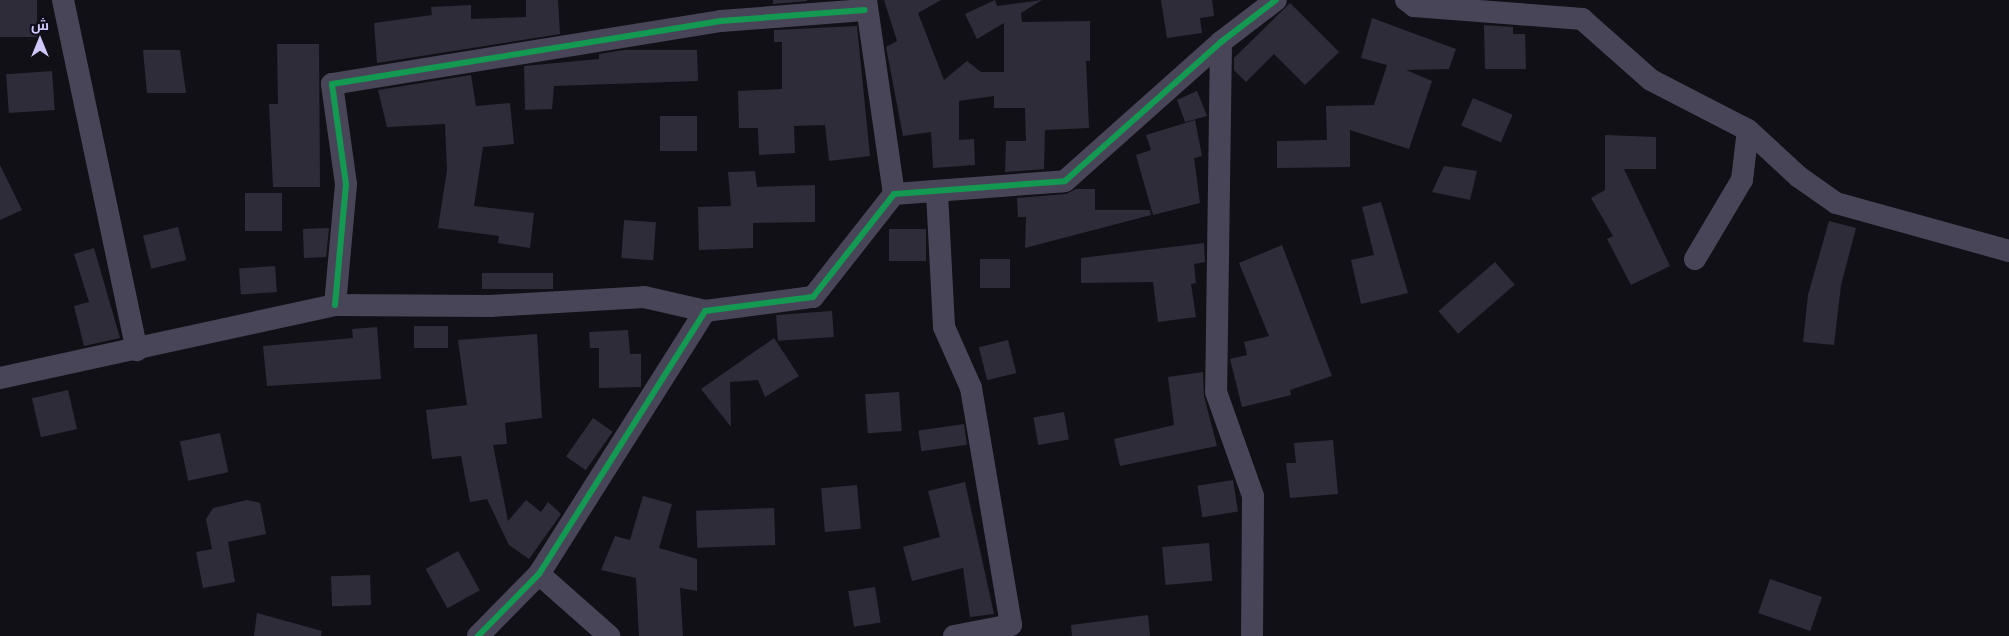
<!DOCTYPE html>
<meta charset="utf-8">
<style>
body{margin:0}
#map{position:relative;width:2009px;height:636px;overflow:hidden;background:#111016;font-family:"PT Sans",Cairo,sans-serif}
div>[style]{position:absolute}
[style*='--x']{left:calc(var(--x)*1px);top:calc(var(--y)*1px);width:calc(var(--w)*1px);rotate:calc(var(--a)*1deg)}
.building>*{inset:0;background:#2f2c3a;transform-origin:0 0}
.minor>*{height:22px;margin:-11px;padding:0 11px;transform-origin:11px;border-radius:11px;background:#474557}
.cycleway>*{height:6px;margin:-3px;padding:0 3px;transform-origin:3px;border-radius:3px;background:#139951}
span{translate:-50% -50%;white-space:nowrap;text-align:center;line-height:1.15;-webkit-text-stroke:4px #0f0c1a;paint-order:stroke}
.north{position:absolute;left:15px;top:15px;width:50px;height:50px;-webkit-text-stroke:4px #0f0c1a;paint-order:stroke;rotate:0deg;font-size:14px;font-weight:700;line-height:20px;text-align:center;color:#d1c9fb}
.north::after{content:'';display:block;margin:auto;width:18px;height:22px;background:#d1c9fb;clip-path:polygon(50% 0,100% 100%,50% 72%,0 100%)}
</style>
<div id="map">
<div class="building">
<i style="left:0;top:0;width:37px;height:37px"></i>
<i style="clip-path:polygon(526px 0,558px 0,560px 34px,377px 63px,374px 23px,432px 15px,431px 7px,471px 5px,471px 19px,526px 17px)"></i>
<i style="clip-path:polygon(773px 0,807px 0,807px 1px,773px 4px)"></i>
<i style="clip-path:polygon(884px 0,941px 0,918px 13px,944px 80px,967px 61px,981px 72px,1004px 72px,1004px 23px,977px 39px,965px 14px,995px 0,997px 6px,1042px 0,1021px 13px,1022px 22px,1090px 21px,1090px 61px,1086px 61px,1089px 128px,1045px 130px,1044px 169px,1005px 172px,1006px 141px,1026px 141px,1025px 108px,994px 108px,994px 96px,959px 101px,959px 140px,974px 139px,975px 165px,933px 168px,931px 132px,903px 136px,886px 47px,897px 41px)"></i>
<i style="clip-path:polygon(1161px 0,1212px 0,1214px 16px,1200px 18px,1202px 33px,1167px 38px)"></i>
<i style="clip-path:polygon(1290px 3px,1339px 52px,1305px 85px,1274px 54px,1246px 82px,1234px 70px,1234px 58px)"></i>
<i style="clip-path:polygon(1372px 18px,1456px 49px,1449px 69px,1406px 70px,1432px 81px,1409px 149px,1350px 130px,1350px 167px,1277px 168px,1277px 141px,1327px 140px,1326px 106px,1374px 105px,1387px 65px,1361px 58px)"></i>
<i style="clip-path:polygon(1484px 25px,1513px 27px,1513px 34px,1525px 34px,1526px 69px,1485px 69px)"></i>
<i style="clip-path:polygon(857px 26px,870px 156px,829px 161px,825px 125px,794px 126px,795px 153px,759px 155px,758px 128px,739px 128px,738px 91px,782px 89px,782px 42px,774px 42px,774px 30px)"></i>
<i style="clip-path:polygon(277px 44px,319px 44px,320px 187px,273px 187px,269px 104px,278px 104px)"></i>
<i style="clip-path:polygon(143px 50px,180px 50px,186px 93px,147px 93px)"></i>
<i style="clip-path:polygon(624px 50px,697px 50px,698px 81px,554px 86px,552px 109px,525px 110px,524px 66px,599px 59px,599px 54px)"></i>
<i style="left:52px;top:71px;width:39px;height:46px;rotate:86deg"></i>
<i style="clip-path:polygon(471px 75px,476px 106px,510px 103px,514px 144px,483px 147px,474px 206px,534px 213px,530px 248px,498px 243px,499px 236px,438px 228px,447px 170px,445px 124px,387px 127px,378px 90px)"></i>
<i style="clip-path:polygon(1197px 91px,1207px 116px,1185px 122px,1177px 100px)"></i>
<i style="left:1473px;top:98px;width:43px;height:30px;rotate:23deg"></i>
<i style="left:660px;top:116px;width:37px;height:35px"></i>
<i style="clip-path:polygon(1195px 120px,1202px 156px,1194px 158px,1200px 203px,1153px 215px,1136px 155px,1151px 150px,1146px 135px)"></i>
<i style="clip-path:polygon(1605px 135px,1656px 137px,1656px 169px,1624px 169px,1670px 266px,1631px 285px,1607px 239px,1613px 236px,1591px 198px,1605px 190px)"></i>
<i style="clip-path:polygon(0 165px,22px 210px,0 220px)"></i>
<i style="clip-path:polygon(1444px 166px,1477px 171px,1470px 200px,1432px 192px)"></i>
<i style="clip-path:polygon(755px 171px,757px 187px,815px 185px,815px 222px,753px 223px,753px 248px,699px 250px,698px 207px,731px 206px,728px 172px)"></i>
<i style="clip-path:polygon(1076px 189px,1095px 189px,1095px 210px,1150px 210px,1151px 215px,1025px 248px,1026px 217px,1018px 217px,1017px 198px,1066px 194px)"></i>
<i style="left:245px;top:193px;width:37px;height:38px"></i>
<i style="clip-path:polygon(1381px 202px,1408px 293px,1361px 304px,1351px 260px,1374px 255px,1362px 207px)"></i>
<i style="left:624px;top:220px;width:32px;height:38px;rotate:4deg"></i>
<i style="clip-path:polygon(1829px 221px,1856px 228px,1841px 285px,1834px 345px,1803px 342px,1808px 295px)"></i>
<i style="left:178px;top:227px;width:34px;height:36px;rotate:76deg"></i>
<i style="clip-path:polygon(329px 228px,326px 257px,304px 258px,303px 229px)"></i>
<i style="left:889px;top:229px;width:37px;height:32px"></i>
<i style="clip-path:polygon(1204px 243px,1205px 262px,1194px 264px,1196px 283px,1191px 284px,1196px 317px,1158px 322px,1153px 282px,1081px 283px,1081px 258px)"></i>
<i style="clip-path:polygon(1282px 245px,1332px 376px,1290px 390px,1291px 395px,1242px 407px,1230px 359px,1247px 355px,1244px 342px,1269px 336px,1239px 263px)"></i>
<i style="clip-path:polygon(94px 248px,120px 338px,84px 346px,74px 306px,89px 302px,74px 254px)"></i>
<i style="left:980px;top:259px;width:30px;height:29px"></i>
<i style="left:1495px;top:262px;width:30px;height:75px;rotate:49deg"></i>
<i style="left:275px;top:266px;width:26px;height:36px;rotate:86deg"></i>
<i style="left:553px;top:273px;width:16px;height:71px;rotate:90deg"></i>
<i style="left:832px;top:311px;width:26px;height:56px;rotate:86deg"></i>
<i style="left:414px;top:326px;width:34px;height:22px"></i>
<i style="clip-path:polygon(377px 327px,381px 379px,267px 386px,263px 346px,353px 338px,352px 329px)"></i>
<i style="clip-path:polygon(628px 330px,630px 354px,641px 354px,641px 387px,599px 388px,599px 348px,590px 348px,589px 332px)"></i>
<i style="clip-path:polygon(537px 334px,542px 418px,505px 423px,507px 444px,493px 445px,508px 521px,526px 500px,541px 512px,548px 502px,561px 514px,529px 559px,509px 545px,487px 499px,470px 502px,461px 456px,432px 459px,426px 410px,467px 405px,458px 340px)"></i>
<i style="clip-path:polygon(774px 338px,799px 376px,765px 397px,758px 380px,730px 382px,731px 427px,701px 389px)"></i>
<i style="left:1008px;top:340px;width:34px;height:30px;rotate:76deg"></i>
<i style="clip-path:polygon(1203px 372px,1204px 396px,1217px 446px,1120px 466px,1114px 439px,1174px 425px,1168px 377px)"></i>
<i style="left:68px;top:390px;width:40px;height:37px;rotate:77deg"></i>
<i style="left:899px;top:392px;width:39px;height:34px;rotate:86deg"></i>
<i style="left:1064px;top:412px;width:28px;height:31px;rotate:80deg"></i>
<i style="left:593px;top:418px;width:24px;height:47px;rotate:35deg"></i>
<i style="left:964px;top:424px;width:21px;height:46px;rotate:82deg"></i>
<i style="left:220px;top:433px;width:40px;height:41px;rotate:78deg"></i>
<i style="clip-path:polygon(1333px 440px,1338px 494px,1290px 498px,1286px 463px,1296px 463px,1294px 443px)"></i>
<i style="left:1233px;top:480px;width:32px;height:36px;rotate:81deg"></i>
<i style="clip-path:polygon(965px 482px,994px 614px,970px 617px,963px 568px,912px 581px,903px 547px,940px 537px,928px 491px)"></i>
<i style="left:857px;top:485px;width:44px;height:36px;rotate:85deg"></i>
<i style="clip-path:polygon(643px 496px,672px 504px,659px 548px,697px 559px,697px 591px,680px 588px,683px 636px,639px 636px,636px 578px,601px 570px,615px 536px,630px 540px)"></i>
<i style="clip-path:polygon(247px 500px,260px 503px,266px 534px,228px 542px,235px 582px,203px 588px,196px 552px,212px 549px,206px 519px,213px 508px)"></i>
<i style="left:774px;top:508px;width:37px;height:78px;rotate:88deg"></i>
<i style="left:1209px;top:543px;width:38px;height:47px;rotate:85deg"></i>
<i style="left:458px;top:551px;width:45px;height:37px;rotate:61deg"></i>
<i style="left:370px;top:575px;width:30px;height:39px;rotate:88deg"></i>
<i style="left:1770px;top:579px;width:55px;height:36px;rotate:19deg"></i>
<i style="left:875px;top:587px;width:36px;height:27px;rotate:81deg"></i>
<i style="clip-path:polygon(257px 613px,322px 631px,321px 636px,254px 636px)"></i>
<i style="clip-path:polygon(1148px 615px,1150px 636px,1072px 636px,1071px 625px)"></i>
</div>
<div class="minor">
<i style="--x:63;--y:0;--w:358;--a:78.1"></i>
<i style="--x:866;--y:0;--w:196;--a:81.8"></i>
<i style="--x:1406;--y:0;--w:10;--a:37"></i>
<i style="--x:1414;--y:6;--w:169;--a:4.4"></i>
<i style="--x:1582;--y:19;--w:92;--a:41.5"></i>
<i style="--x:1651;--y:80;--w:109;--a:27.3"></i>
<i style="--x:1748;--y:130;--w:69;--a:42.7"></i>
<i style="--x:1799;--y:177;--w:45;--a:35.1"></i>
<i style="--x:1836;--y:203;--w:180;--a:15.5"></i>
<i style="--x:1221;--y:42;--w:350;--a:90.8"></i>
<i style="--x:1216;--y:392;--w:110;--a:70.4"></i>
<i style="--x:1253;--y:496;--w:140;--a:90.4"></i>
<i style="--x:937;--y:193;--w:134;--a:87"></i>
<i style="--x:944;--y:327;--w:67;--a:66.1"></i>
<i style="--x:971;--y:388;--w:240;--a:80.4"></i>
<i style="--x:1011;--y:625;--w:58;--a:169.1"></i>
<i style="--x:1695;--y:259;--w:92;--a:-59.3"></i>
<i style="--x:1742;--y:180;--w:50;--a:-83.2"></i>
<i style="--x:335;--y:305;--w:121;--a:-84.8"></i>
<i style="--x:346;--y:184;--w:101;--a:-98"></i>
<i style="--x:332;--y:84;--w:394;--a:-9.2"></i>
<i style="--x:721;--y:21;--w:144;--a:-4.4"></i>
<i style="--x:0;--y:378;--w:343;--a:-12.3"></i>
<i style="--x:335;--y:305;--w:155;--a:0.4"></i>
<i style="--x:490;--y:306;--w:154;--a:-3.3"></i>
<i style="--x:644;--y:297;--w:63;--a:12.9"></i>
<i style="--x:539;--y:574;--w:94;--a:41.5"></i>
<i style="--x:478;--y:636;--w:87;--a:-45.5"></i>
<i style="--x:539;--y:574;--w:311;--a:-57.7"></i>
<i style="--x:705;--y:311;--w:109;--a:-7.4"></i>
<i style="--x:813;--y:297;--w:131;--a:-51.8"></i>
<i style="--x:894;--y:194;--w:171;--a:-4.3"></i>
<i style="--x:1065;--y:181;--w:209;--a:-41.7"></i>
<i style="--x:1221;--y:42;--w:69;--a:-37.4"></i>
</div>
<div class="cycleway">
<i style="--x:335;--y:305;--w:121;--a:-84.8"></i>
<i style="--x:346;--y:184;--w:101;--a:-98"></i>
<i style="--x:332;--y:84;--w:394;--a:-9.2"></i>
<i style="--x:721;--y:21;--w:144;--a:-4.4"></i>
<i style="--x:478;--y:636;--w:87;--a:-45.5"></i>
<i style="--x:539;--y:574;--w:311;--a:-57.7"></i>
<i style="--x:705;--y:311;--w:109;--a:-7.4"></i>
<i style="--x:813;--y:297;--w:131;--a:-51.8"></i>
<i style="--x:894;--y:194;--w:171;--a:-4.3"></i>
<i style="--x:1065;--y:181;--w:209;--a:-41.7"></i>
<i style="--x:1221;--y:42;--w:69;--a:-37.4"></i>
</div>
<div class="north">ش</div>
</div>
